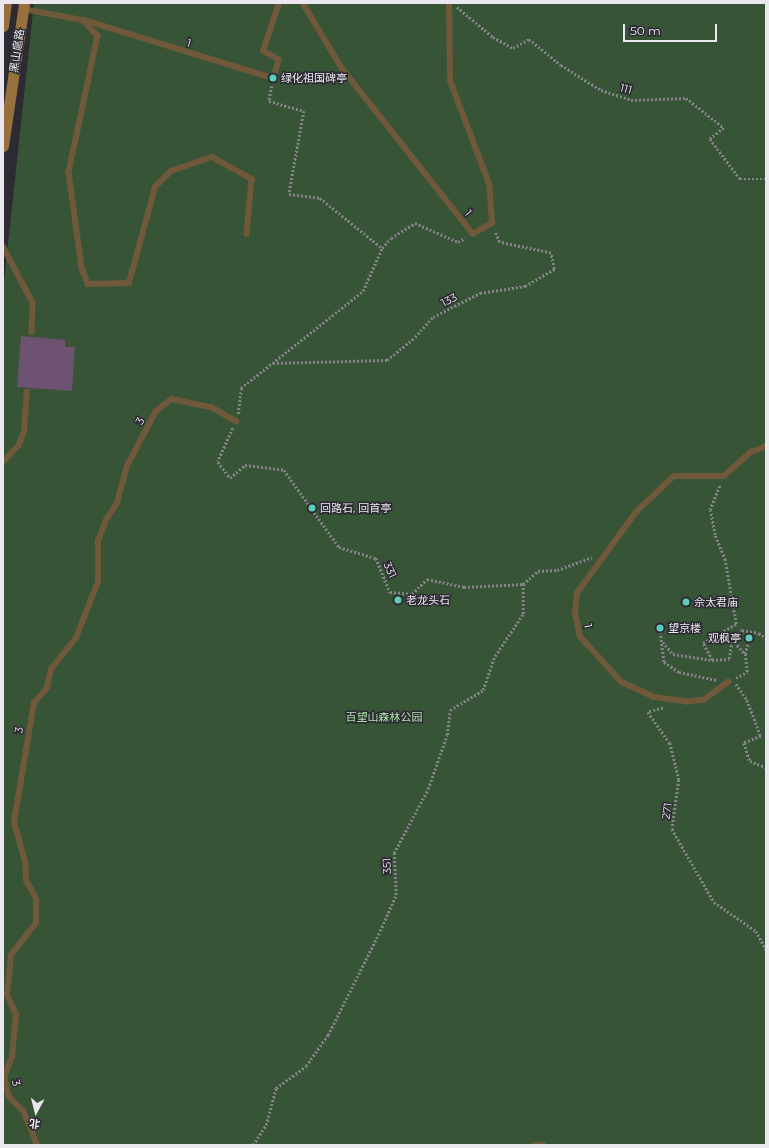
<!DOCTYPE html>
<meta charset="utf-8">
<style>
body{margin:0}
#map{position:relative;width:769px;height:1148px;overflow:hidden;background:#2d2a33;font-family:Montserrat,"Noto Sans SC",sans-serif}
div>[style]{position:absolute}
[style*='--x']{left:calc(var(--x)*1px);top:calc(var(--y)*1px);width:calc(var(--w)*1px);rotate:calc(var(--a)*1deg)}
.green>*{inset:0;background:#375436}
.building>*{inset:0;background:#6e5272}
.path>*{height:2.5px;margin-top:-1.25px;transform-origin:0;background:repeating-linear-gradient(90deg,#86838b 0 2px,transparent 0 4px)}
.service>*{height:5.5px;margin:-2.75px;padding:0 2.75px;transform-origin:2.75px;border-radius:2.75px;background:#70583a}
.secondary>*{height:11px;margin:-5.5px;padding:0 5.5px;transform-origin:5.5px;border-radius:5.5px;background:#96713e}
.dots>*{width:11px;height:11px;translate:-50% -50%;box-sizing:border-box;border:2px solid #2d2a33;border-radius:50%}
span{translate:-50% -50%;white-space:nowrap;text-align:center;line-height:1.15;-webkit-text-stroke:3px #2d2a33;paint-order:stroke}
.street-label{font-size:11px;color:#eae7ee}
.poi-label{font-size:11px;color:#eae7ee}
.left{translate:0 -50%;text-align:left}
.right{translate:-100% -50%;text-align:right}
.park-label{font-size:11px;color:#ace1aa}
.frame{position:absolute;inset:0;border:4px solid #eae7ee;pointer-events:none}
.north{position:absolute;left:16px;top:1092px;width:40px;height:40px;-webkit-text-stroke:3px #2d2a33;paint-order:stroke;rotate:187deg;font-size:11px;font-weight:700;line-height:16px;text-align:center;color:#eae7ee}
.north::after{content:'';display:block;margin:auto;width:14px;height:18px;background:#eae7ee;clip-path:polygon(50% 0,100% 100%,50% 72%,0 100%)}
.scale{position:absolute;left:623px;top:24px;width:94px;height:18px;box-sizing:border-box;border:2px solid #eae7ee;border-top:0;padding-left:5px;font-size:12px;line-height:14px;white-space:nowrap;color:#eae7ee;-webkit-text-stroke:3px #2d2a33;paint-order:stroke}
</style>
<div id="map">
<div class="green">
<i style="clip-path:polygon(34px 3px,766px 3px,766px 1145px,3px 1145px,3px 290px)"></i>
</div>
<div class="building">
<i style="clip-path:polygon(21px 336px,65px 340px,65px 347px,75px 347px,72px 391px,17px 387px)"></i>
</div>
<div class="path">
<i style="--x:457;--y:7;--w:47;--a:39.8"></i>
<i style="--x:493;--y:37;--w:23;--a:29"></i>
<i style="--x:513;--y:48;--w:18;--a:-29"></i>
<i style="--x:529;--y:39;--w:41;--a:39.1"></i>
<i style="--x:561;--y:65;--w:47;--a:32"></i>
<i style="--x:601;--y:90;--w:32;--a:18"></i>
<i style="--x:631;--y:100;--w:55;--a:-2.1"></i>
<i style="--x:686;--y:98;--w:48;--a:38.3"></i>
<i style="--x:724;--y:128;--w:18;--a:142"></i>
<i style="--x:710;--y:139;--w:50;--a:53.1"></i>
<i style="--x:740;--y:179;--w:26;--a:0"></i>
<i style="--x:272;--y:86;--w:15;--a:101"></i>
<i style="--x:269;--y:101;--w:36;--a:16"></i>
<i style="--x:304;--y:111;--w:84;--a:100.2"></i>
<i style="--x:289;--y:194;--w:31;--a:7"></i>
<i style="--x:320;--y:198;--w:80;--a:38.9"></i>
<i style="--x:273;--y:363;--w:114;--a:-1.5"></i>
<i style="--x:387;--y:360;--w:36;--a:-39"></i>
<i style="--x:415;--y:337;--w:27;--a:-48"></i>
<i style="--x:433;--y:317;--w:53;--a:-27.1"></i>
<i style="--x:480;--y:293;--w:46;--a:-8.8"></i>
<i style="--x:525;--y:286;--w:34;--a:-30"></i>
<i style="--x:554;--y:269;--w:16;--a:-101"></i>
<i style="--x:551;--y:253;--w:53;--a:-168.1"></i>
<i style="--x:499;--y:242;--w:12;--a:-110"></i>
<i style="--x:238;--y:414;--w:26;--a:-83"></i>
<i style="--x:241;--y:388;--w:156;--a:-38.5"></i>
<i style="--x:363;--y:291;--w:47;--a:-66.2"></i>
<i style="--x:382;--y:248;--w:13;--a:-48"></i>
<i style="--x:391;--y:238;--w:28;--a:-32"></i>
<i style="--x:415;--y:223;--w:47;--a:23.8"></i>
<i style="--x:458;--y:242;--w:8;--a:-30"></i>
<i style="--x:233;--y:428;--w:37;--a:114"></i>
<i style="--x:218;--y:462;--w:20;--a:53"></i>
<i style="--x:230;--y:478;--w:20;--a:-41"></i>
<i style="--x:245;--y:465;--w:39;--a:7"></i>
<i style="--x:284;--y:470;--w:95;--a:54.5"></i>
<i style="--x:339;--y:547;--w:39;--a:17"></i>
<i style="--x:376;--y:558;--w:37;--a:68"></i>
<i style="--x:390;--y:592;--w:22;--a:5"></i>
<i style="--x:412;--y:594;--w:21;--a:-45"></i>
<i style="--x:427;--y:579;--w:38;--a:12"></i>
<i style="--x:464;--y:587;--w:59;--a:-2.9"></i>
<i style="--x:523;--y:584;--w:20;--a:-41"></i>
<i style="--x:538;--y:571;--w:19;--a:-3"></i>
<i style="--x:557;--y:570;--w:37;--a:-20"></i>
<i style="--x:660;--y:628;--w:34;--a:83"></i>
<i style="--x:664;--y:662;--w:18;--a:34"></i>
<i style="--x:679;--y:672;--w:40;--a:12"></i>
<i style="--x:732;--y:639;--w:13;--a:-42"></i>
<i style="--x:742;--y:630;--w:17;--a:10"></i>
<i style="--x:759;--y:633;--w:9;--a:36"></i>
<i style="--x:663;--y:642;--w:16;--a:50"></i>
<i style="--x:673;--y:654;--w:39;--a:9"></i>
<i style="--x:712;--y:660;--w:17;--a:-3"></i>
<i style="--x:729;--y:659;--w:20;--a:-81"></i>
<i style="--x:732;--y:639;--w:20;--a:49"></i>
<i style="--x:712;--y:660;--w:19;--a:-118"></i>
<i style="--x:703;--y:643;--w:38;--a:-30"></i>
<i style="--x:736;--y:624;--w:65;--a:-99.8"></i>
<i style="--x:725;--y:560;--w:27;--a:-112"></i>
<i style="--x:715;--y:535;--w:25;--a:-101"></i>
<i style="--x:710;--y:510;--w:28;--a:-69"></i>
<i style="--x:736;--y:678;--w:13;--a:-29"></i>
<i style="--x:747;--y:672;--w:18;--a:-96"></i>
<i style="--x:745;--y:654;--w:16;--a:-76"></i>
<i style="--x:736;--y:684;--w:19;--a:55"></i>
<i style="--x:747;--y:700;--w:39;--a:69"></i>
<i style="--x:761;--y:736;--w:18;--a:158"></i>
<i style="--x:744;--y:743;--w:19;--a:72"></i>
<i style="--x:750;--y:761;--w:17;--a:21"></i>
<i style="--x:663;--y:708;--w:16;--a:165"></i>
<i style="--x:648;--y:712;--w:38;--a:55"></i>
<i style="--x:670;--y:743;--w:38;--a:76"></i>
<i style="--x:679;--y:780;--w:49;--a:98.1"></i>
<i style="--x:672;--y:829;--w:84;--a:60.1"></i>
<i style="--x:714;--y:902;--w:51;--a:34.6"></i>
<i style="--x:756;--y:931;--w:21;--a:61"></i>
<i style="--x:253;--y:1145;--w:24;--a:-57"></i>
<i style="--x:266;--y:1125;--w:38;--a:-75"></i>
<i style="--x:276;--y:1088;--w:37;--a:-36"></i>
<i style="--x:306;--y:1066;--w:38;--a:-55"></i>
<i style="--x:328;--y:1035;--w:116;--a:-63.4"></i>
<i style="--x:380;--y:931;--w:39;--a:-66"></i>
<i style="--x:396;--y:895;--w:42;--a:-92.7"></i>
<i style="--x:394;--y:853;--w:72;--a:-62"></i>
<i style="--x:428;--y:789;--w:57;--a:-70.6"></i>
<i style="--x:447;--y:735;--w:25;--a:-83"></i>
<i style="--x:450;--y:710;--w:39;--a:-31"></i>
<i style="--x:483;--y:690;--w:36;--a:-71"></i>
<i style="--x:495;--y:656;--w:50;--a:-56.3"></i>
<i style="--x:523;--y:614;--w:30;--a:-90"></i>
</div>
<div class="service">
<i style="--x:303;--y:3;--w:76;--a:59"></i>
<i style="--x:342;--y:68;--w:211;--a:51.7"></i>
<i style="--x:473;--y:234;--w:22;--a:-30"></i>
<i style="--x:492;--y:223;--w:39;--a:-94"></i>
<i style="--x:489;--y:184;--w:110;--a:-110.7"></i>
<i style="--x:450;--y:81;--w:78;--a:-90.7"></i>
<i style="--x:23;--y:9;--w:61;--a:10.4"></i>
<i style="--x:83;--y:20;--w:22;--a:47"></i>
<i style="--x:98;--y:36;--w:139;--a:102"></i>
<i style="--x:69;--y:172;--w:97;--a:82.3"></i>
<i style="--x:82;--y:268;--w:17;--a:69"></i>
<i style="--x:88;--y:284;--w:41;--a:-1.4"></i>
<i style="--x:129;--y:283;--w:99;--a:-74.8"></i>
<i style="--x:155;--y:187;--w:23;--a:-45"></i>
<i style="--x:171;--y:171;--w:43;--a:-18.9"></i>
<i style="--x:212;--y:157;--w:46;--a:28.8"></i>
<i style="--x:252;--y:179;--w:55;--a:95.2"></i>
<i style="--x:84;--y:20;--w:198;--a:17.1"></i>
<i style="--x:273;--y:78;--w:19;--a:-72"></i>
<i style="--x:279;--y:60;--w:18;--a:-151"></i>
<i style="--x:263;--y:51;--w:51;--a:-71.6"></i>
<i style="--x:3;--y:246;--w:64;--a:62.2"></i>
<i style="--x:33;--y:303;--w:29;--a:92"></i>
<i style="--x:3;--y:462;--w:23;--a:-47"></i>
<i style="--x:19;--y:445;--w:15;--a:-70"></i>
<i style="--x:24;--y:431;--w:39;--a:-86"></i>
<i style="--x:729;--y:682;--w:31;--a:144"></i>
<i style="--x:704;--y:700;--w:17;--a:173"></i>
<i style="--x:687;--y:702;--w:34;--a:-172"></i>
<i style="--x:653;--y:697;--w:35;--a:-155"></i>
<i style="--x:621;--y:682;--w:61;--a:-132.3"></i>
<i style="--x:580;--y:637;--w:25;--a:-102"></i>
<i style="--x:575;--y:613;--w:20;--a:-84"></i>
<i style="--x:577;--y:593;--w:100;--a:-53.9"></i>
<i style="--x:636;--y:512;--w:52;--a:-43.5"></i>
<i style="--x:674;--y:476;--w:50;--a:0"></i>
<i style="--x:724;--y:476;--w:36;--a:-42"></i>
<i style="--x:751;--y:452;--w:16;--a:-22"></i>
<i style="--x:37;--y:1145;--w:37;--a:-112"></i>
<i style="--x:23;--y:1111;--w:20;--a:-135"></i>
<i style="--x:9;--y:1097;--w:21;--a:-104"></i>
<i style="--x:4;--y:1077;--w:22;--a:-68"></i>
<i style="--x:12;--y:1057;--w:42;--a:-84.6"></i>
<i style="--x:16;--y:1015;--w:22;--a:-114"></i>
<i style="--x:7;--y:995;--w:40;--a:-84.3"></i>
<i style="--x:11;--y:955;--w:41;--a:-52"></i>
<i style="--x:36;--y:923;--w:24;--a:-90"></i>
<i style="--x:36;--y:899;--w:21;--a:-118"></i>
<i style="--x:26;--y:880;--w:18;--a:-93"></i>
<i style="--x:25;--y:862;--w:41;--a:-105.4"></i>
<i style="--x:14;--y:822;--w:121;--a:-80.5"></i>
<i style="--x:34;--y:703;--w:20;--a:-49"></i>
<i style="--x:47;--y:688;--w:19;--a:-78"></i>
<i style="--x:51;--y:669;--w:40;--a:-51"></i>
<i style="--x:76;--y:638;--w:60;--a:-68.6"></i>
<i style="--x:98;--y:582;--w:41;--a:-90"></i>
<i style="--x:98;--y:541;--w:22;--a:-69"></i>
<i style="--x:106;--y:520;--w:20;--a:-57"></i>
<i style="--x:117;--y:503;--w:38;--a:-75"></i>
<i style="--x:127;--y:466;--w:62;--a:-62.2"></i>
<i style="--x:156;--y:411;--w:20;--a:-37"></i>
<i style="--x:172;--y:399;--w:40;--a:12"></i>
<i style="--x:211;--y:407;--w:29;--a:29"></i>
<i style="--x:535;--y:1145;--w:8;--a:0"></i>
</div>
<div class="secondary">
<i style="--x:3;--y:26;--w:23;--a:-83"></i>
<i style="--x:3;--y:146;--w:145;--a:-81.6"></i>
</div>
<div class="dots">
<i style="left:273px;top:78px;background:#5bcebb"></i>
<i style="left:312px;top:508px;background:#5bcebb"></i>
<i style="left:398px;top:600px;background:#5bcebb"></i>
<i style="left:686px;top:602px;background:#5bcebb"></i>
<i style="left:660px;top:628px;background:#5bcebb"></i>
<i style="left:749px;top:638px;background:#5bcebb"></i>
</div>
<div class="street-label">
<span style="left:189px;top:43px;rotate:17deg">1</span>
<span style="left:17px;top:51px;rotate:-82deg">黑山扈路</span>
<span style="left:626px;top:89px;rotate:16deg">111</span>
<span style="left:468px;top:213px;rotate:50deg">1</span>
<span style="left:449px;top:300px;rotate:-27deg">133</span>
<span style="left:140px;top:421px;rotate:-61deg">3</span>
<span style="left:390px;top:570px;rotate:66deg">331</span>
<span style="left:588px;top:626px;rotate:78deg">1</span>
<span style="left:19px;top:730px;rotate:-79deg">3</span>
<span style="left:667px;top:811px;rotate:-82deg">271</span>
<span style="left:387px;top:866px;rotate:-92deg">351</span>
<span style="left:16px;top:1083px;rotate:76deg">3</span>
</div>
<div class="poi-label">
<span class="left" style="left:281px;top:78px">绿化祖国碑亭</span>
<span class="left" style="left:320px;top:508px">回路石, 回首亭</span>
<span class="left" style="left:406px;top:600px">老龙头石</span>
<span class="left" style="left:694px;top:602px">佘太君庙</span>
<span class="left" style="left:668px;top:628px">望京楼</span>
<span class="right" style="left:741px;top:638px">观枫亭</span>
</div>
<div class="park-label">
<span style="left:384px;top:717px">百望山森林公园</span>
</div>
<div class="frame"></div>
<div class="north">北</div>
<div class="scale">50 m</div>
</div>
